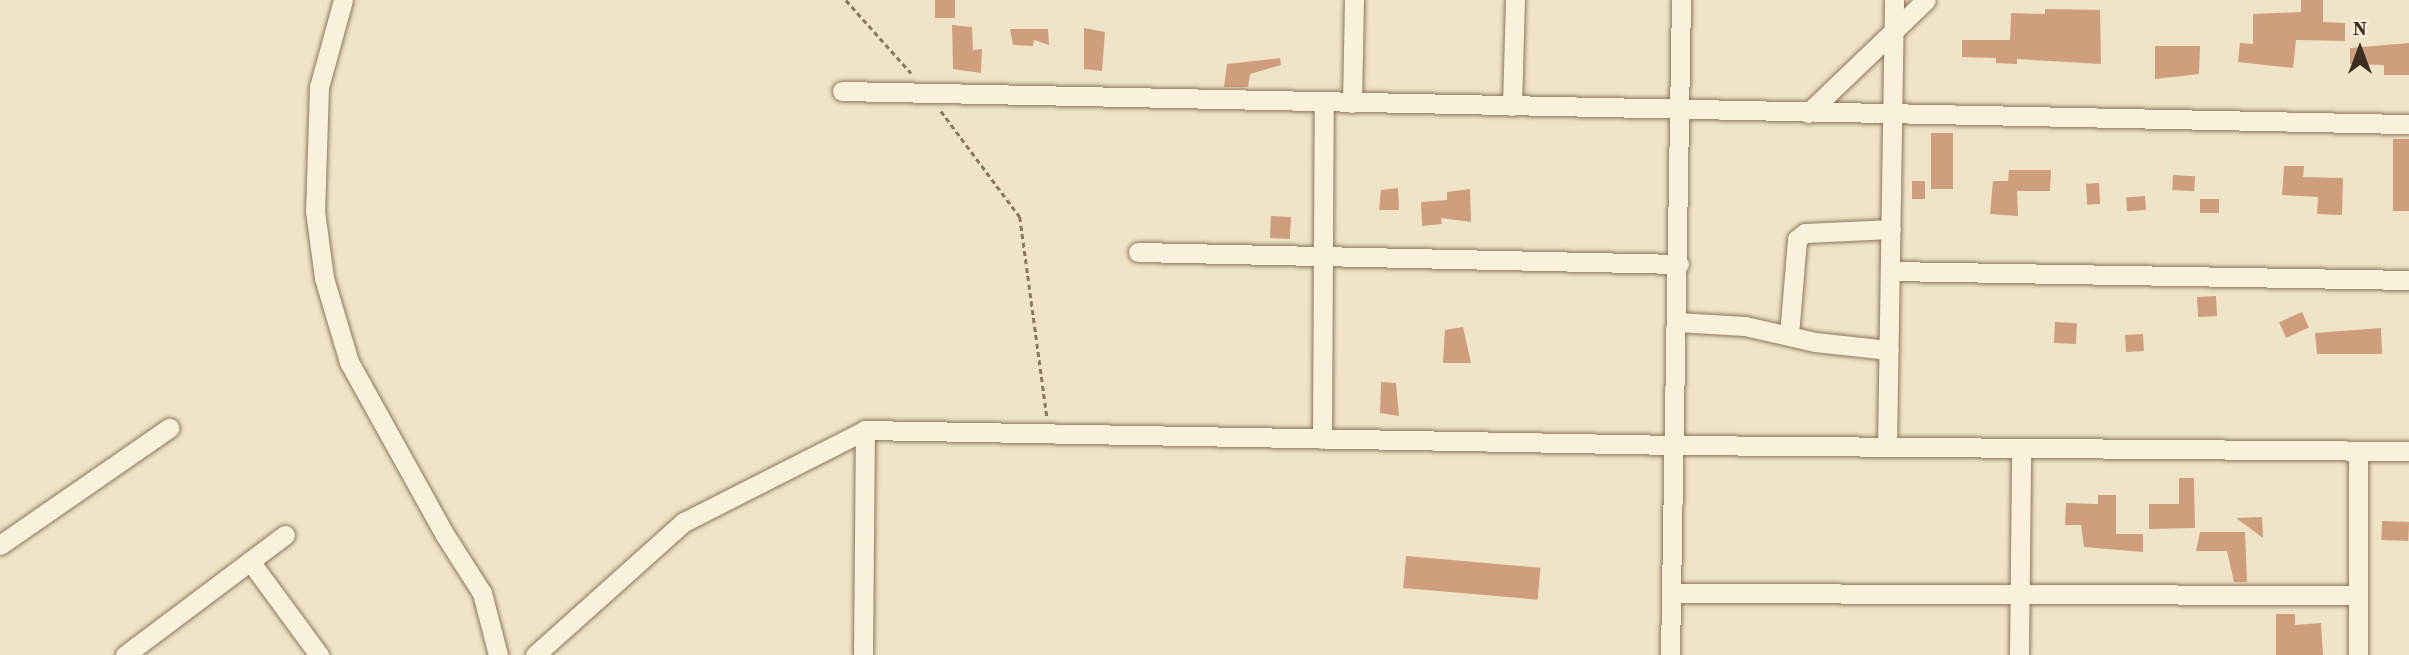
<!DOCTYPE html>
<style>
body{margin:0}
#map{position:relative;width:2409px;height:655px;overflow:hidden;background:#f0e4c8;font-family:"Source Serif 4",serif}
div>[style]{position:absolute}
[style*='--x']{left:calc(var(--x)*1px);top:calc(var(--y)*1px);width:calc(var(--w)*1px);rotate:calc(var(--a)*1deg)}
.building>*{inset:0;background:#cf9f7d;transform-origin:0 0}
.path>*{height:2.5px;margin-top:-1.25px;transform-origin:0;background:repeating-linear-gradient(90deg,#8d765c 0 5px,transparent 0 8.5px)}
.roads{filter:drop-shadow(0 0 2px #8d765c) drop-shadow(0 0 2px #8d765c)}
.minor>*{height:19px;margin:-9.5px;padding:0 9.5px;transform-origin:9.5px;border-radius:9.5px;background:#faf1dc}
span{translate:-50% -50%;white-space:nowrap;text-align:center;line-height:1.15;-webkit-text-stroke:5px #f7eed8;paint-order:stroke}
.north{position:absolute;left:2325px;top:14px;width:70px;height:70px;-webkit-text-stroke:5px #f7eed8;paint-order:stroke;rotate:0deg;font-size:19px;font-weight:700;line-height:28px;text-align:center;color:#3d2e20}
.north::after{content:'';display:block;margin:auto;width:24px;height:32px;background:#3d2e20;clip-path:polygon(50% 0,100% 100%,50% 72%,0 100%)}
</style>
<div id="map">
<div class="building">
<i style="left:935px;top:0;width:20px;height:18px"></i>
<i style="clip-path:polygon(2301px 0,2323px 0,2323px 22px,2345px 23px,2345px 41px,2296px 40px,2293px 68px,2238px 62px,2240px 43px,2253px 44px,2253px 14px,2301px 12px)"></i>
<i style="clip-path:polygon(2045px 9px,2100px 10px,2101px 64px,2017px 59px,2017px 64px,1996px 63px,1996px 58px,1962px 57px,1962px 40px,2010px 40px,2011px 13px,2045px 14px)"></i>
<i style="clip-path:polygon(952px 25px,972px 27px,973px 50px,982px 49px,981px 73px,953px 69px)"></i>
<i style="clip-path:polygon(1084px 28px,1105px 32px,1102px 71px,1084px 69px)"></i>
<i style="clip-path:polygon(1010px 29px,1048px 29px,1049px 45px,1034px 40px,1033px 46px,1013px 45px)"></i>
<i style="clip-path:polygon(2409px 43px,2409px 75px,2384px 75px,2384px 65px,2350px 64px,2350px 48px)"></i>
<i style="clip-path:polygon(2155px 46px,2200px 46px,2199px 74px,2155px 79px)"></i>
<i style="clip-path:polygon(1280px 58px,1281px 65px,1250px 74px,1248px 87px,1224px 87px,1227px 64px)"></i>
<i style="left:1931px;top:133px;width:22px;height:56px"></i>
<i style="left:2393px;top:139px;width:16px;height:72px"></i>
<i style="clip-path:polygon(2284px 166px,2304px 166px,2303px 177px,2343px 178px,2342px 215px,2317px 214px,2318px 197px,2282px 195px)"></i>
<i style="clip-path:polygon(2009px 170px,2051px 170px,2050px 191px,2017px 191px,2018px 216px,1990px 214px,1993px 181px,2008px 181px)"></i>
<i style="left:2173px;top:175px;width:22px;height:15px;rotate:3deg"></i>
<i style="left:1912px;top:181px;width:13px;height:18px"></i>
<i style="left:2099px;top:183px;width:21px;height:13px;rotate:87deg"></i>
<i style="clip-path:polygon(1398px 188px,1399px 210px,1379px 210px,1381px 190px)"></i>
<i style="clip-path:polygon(1470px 189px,1471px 222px,1441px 218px,1442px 224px,1422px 226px,1421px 202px,1447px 200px,1447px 192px)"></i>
<i style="left:2145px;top:196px;width:14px;height:19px;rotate:86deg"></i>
<i style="left:2200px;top:199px;width:19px;height:14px"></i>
<i style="left:1271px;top:216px;width:20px;height:22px;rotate:3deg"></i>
<i style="left:2216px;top:296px;width:20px;height:19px;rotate:87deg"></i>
<i style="left:2302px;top:312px;width:17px;height:25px;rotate:66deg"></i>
<i style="left:2055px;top:322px;width:22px;height:21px;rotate:3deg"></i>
<i style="clip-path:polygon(1463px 327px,1471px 363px,1443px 363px,1445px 330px)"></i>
<i style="clip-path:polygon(2381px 328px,2382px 354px,2317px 354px,2315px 333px)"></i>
<i style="left:2143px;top:334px;width:17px;height:18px;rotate:87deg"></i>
<i style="clip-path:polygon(1381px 382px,1396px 383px,1399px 416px,1380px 413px)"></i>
<i style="clip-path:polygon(2179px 478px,2194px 478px,2195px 528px,2149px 529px,2149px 504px,2179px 504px)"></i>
<i style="clip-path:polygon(2098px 495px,2116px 495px,2116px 534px,2143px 534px,2143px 552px,2084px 547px,2081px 525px,2065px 525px,2066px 503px,2098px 504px)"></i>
<i style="clip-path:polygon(2262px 517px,2263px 538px,2236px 518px)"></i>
<i style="left:2382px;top:521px;width:27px;height:19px;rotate:2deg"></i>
<i style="clip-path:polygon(2200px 532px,2245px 532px,2247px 582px,2234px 582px,2227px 551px,2196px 551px)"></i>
<i style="left:1406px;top:556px;width:135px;height:32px;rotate:5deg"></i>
<i style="clip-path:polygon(2276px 614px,2295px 614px,2295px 625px,2321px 623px,2323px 655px,2276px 655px)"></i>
</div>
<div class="path">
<i style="--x:846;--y:0;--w:98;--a:48.3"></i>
<i style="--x:941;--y:111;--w:132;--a:53.3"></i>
<i style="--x:1020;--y:217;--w:201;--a:82.3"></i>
</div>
<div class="roads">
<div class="minor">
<i style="--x:343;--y:0;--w:90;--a:105.4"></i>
<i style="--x:319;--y:87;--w:124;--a:91.8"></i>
<i style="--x:315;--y:211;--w:68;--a:82.3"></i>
<i style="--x:324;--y:278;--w:88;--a:73.4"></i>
<i style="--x:349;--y:362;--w:198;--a:61"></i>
<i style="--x:445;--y:535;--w:69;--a:57.5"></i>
<i style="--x:482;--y:593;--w:64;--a:75.5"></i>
<i style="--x:842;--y:91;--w:1567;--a:1.21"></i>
<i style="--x:1352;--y:103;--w:103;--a:-88.9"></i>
<i style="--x:1512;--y:106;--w:106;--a:-88.4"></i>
<i style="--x:1808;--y:113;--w:163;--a:-43.8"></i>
<i style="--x:1138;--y:252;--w:541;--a:1.27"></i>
<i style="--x:1890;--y:271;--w:519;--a:0.99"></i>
<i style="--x:1677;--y:322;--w:68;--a:3.4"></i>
<i style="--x:1745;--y:326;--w:72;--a:12.9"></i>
<i style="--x:1815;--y:342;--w:74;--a:6.2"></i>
<i style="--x:1789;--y:335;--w:96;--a:-85.2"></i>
<i style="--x:1797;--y:239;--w:10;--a:-37"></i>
<i style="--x:1805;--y:233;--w:86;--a:-2.7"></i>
<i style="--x:1322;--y:439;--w:337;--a:-89.7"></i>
<i style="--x:1887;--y:447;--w:447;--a:-89.1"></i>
<i style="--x:0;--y:545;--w:206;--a:-34.7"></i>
<i style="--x:250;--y:561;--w:117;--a:53.7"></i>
<i style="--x:1671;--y:593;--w:687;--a:0.17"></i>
<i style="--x:125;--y:655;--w:200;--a:-36.9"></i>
<i style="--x:535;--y:655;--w:200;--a:-41.8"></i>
<i style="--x:684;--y:522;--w:203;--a:-26.9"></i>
<i style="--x:865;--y:430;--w:810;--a:1.06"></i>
<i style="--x:1675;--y:445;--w:734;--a:0.47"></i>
<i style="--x:863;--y:655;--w:225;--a:-89.5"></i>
<i style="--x:1670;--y:655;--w:655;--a:-89.04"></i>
<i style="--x:2019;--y:655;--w:207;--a:-89.4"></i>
<i style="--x:2358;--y:655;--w:204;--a:-90"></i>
</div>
</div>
<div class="north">N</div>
</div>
